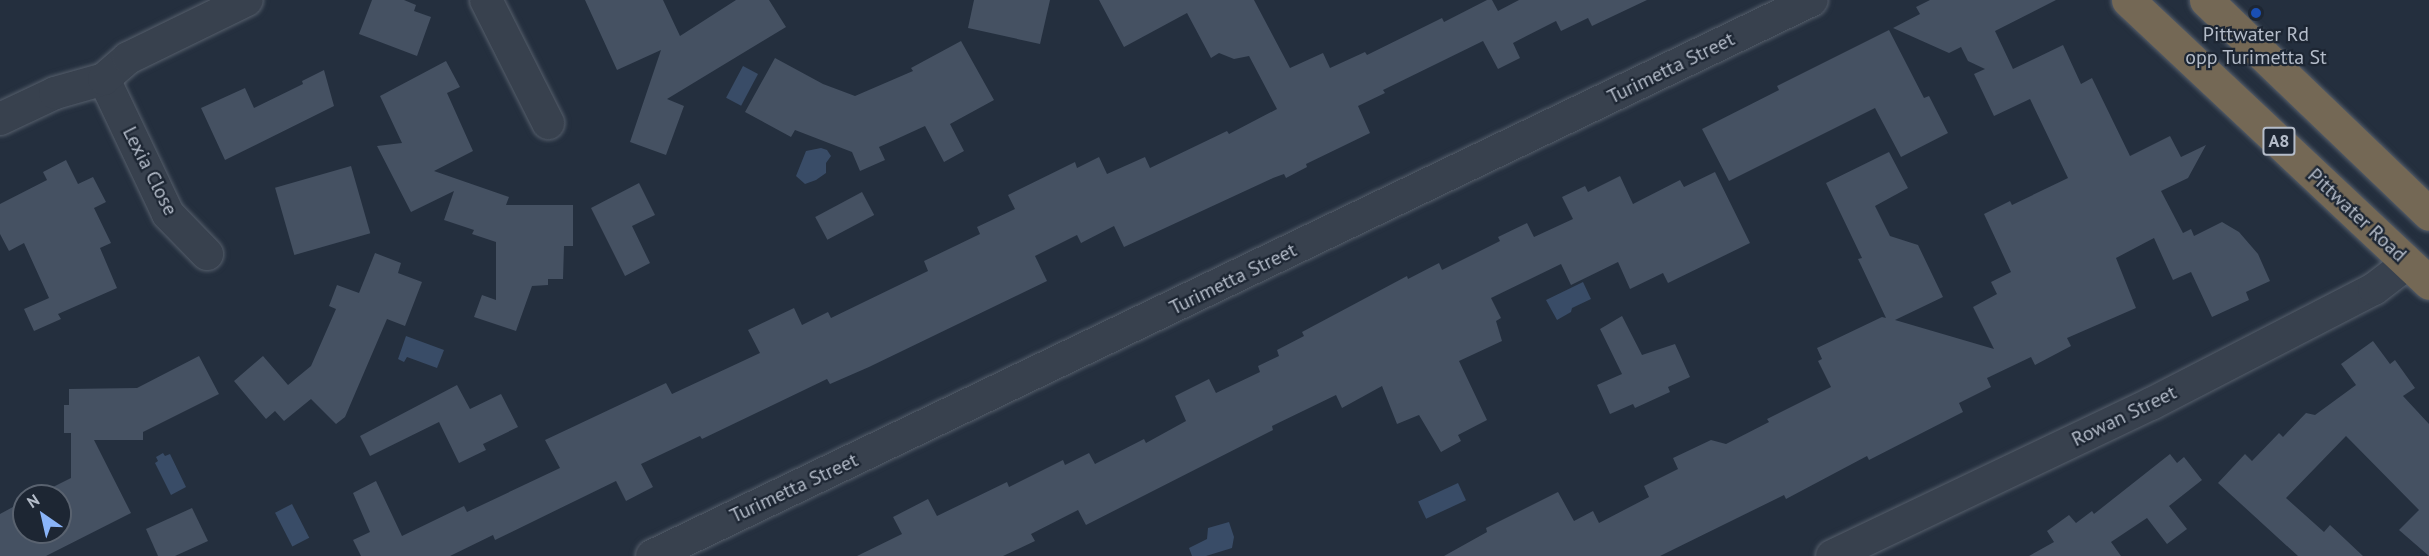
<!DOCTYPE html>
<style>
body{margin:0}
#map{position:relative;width:2429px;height:556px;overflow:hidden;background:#242f3e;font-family:"PT Sans",sans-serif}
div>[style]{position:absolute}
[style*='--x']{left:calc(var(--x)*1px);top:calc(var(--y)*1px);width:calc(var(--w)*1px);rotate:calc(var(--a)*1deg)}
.water>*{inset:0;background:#394c67;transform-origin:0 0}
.building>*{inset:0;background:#455162;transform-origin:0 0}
.roads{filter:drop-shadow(0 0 2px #565f6c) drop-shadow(0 0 2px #565f6c)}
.street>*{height:32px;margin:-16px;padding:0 16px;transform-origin:16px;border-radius:16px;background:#38414e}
.highway>*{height:33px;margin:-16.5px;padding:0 16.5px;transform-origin:16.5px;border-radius:16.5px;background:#746855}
.dots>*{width:16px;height:16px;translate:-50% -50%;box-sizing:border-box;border:3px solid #1d2633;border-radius:50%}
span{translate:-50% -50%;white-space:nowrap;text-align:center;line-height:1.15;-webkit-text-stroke:4.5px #1d2633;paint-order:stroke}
.shield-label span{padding:2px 4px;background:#1d2633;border:2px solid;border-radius:4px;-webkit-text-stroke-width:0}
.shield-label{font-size:18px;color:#b4bcc9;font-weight:700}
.poi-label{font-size:20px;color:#b4bcc9}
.street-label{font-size:20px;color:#b4bcc9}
.north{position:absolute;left:12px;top:484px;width:60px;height:60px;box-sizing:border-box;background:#1d2633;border:2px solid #59626f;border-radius:50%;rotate:326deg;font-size:16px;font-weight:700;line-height:24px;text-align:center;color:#b4bcc9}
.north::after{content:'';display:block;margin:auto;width:21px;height:27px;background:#8ab4f8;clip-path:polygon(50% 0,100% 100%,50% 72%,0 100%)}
</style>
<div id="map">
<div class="water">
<i style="left:743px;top:66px;width:17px;height:36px;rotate:28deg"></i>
<i style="clip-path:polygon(821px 148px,827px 150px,831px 156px,826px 163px,826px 173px,816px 180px,805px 184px,796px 176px,806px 151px)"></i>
<i style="clip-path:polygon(1583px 282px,1591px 299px,1572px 308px,1571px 312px,1557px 320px,1546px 300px)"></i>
<i style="clip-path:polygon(406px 336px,444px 350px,437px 368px,407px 357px,404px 362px,398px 359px)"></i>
<i style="clip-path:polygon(163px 453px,165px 456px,170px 454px,186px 487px,171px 495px,155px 463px,158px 461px,156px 457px)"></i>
<i style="left:1458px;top:483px;width:19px;height:44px;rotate:65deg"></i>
<i style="left:292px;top:504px;width:38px;height:19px;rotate:63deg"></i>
<i style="clip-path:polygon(1229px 522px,1234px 537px,1232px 548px,1206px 556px,1192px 556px,1189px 548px,1207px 539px,1208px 528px)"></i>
</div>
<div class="building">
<i style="clip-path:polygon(372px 0,404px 0,416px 5px,414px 11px,431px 17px,417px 56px,359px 34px)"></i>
<i style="clip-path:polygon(585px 0,663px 0,680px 36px,736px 0,769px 0,786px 27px,667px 99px,684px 106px,666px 155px,630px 142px,661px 50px,617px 70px)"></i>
<i style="clip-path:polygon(974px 0,1050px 0,1040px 44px,968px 28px)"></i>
<i style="clip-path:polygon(1099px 0,1254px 0,1290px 68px,1323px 53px,1330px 68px,1365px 52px,1367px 55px,1442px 18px,1444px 22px,1487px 0,1492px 0,1498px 11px,1519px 0,1647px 0,1592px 26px,1588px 18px,1561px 31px,1556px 21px,1513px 43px,1520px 58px,1498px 69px,1483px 41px,1383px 90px,1385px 93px,1358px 106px,1370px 133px,1306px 164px,1307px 167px,1286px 178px,1284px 174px,1273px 178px,1124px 247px,1114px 226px,1081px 243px,1077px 235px,1035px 256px,1047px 281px,869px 367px,830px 384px,827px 379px,702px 439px,700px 436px,641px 464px,653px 487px,626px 501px,616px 481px,495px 540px,493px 535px,450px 556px,361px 556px,353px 540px,370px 532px,353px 493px,376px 481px,402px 536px,464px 506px,467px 512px,560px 468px,545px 440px,666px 383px,672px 394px,760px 353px,748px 330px,794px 308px,802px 325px,828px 312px,831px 318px,928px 271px,924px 261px,980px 234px,977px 227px,1015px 209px,1008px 195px,1075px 162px,1077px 168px,1099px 157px,1107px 174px,1145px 157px,1150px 168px,1227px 131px,1229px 134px,1277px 109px,1249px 56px,1234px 59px,1219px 53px,1211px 58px,1187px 13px,1124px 47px)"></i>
<i style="clip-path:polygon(1930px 0,2056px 0,1995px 31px,2013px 69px,2063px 45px,2081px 84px,2092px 78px,2130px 156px,2170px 136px,2181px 157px,2206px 145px,2188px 178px,2161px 191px,2183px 233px,2191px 229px,2194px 236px,2222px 222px,2239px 232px,2258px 254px,2270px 281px,2246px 292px,2249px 300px,2212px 317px,2191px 272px,2173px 280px,2154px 238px,2116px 258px,2136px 308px,2067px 338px,2071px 346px,2035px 365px,2031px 357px,1987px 378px,1991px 387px,1959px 403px,1963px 412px,1869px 460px,1867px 456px,1786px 499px,1784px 495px,1660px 556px,1444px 556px,1487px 532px,1486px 528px,1558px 492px,1574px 521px,1593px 511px,1599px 523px,1649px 497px,1644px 486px,1678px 469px,1673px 458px,1711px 440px,1726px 444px,1769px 422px,1767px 419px,1831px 387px,1818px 361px,1822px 359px,1817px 348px,1882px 317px,1886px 318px,1858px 259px,1862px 258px,1826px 183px,1889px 152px,1908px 188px,1875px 206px,1890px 236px,1918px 245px,1943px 297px,1895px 320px,1994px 349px,1973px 307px,1997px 294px,1991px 282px,2011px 272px,1984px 214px,2010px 201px,2012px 205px,2068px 178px,2030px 99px,1994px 116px,1974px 74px,1985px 69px,1968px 61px,1961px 47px,1949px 53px,1893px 28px,1920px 14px,1916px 7px)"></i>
<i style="clip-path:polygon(1889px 30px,1924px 98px,1929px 96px,1948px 133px,1901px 157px,1875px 108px,1729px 181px,1702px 129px,1779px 90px,1777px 86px)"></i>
<i style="clip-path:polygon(961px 41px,994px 100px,950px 124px,964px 151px,944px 162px,925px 126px,879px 147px,885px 160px,860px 171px,852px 152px,795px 130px,791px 137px,745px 112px,775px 58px,823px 84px,855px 96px,913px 71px,911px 68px)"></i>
<i style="clip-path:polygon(446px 61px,460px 87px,447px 93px,473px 151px,434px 171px,509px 197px,506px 205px,573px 205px,573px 246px,564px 246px,563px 279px,548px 279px,548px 285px,532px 286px,516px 331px,474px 317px,482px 295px,496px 300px,496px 242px,472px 234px,474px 230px,444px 220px,454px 191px,411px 212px,377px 146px,402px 143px,380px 96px)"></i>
<i style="clip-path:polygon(324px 70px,334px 106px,225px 160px,201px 108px,245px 88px,254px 108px,303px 84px,302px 81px)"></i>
<i style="clip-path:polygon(66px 160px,78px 184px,93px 177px,106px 202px,94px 208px,111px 243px,100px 248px,117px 288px,58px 314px,61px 319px,34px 331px,24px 309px,49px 298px,24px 243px,9px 251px,0 234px,0 204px,47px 180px,43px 172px)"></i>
<i style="left:351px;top:166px;width:70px;height:79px;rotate:74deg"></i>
<i style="clip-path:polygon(1715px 172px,1750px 243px,1668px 283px,1663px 273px,1630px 289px,1618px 262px,1571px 285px,1561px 264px,1491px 298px,1501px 318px,1496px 321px,1502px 341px,1459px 361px,1487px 420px,1458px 435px,1461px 441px,1441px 452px,1419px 415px,1397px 424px,1382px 386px,1342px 408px,1336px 395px,1272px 426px,1273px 430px,1086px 525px,1078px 510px,1031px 534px,1035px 541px,1003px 556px,857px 556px,902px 534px,893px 517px,928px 499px,937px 516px,1007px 482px,1009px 487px,1063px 460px,1065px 465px,1089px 453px,1095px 464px,1144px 439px,1146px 443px,1186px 421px,1175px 396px,1209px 379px,1216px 393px,1260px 372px,1258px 366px,1279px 356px,1277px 350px,1304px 336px,1302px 332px,1407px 276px,1408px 279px,1439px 263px,1442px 270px,1500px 241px,1498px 237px,1527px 223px,1534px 237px,1573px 219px,1562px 197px,1585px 186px,1588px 192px,1620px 176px,1633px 204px,1680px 180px,1684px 187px)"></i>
<i style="clip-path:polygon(639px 183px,655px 215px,632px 226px,650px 263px,625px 276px,591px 208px)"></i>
<i style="left:862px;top:192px;width:26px;height:53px;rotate:62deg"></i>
<i style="clip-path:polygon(375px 253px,401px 263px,398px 273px,422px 282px,405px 326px,387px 319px,345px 417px,336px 424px,311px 399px,284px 421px,275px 411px,266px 419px,234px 381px,263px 356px,288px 385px,311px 366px,336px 309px,329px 306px,337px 285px,359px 293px)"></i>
<i style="clip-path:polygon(1622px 316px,1642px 355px,1675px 344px,1690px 377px,1668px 387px,1670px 392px,1635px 408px,1633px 404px,1610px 414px,1597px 385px,1622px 374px,1600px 329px)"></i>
<i style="clip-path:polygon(2373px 341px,2390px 364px,2395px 360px,2415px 388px,2403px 396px,2429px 424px,2429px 556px,2399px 530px,2419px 510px,2346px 436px,2286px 498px,2324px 532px,2330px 525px,2363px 556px,2298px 556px,2218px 483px,2245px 454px,2252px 461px,2279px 433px,2283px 437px,2306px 413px,2315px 415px,2356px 385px,2341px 364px)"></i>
<i style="clip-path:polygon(199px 356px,219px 394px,143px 432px,143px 440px,94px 440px,131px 513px,46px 556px,0 556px,0 514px,24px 501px,24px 532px,60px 532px,60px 496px,35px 496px,71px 478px,71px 433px,64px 433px,64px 405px,69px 405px,69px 389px,137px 388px)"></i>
<i style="clip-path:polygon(457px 385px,470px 409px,501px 394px,518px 427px,483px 444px,486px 450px,459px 463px,439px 422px,370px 456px,360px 436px)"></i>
<i style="clip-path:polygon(2170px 454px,2177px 463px,2184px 457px,2202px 480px,2169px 506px,2187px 529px,2167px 544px,2147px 518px,2111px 542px,2121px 556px,2029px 556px,2054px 542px,2047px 531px,2069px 515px,2076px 523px,2092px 511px,2094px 514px)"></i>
<i style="clip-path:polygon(192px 508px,208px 541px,175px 556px,158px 556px,146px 529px)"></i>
</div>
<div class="roads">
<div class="street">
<i style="--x:486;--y:0;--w:138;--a:63.2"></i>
<i style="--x:104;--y:79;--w:149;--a:64.6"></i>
<i style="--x:168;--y:214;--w:56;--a:45.7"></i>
<i style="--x:0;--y:119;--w:61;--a:-25.3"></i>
<i style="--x:55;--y:93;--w:51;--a:-15.9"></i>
<i style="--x:104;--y:79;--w:32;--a:-41"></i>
<i style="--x:128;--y:58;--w:132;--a:-26"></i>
<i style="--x:652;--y:556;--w:1286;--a:-25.61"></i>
<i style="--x:1832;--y:556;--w:353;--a:-25.5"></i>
<i style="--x:2151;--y:404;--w:251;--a:-27.3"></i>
<i style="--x:2374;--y:289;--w:43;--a:-37.4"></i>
</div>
<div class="highway">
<i style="--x:2128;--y:0;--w:413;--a:43.2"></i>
<i style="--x:2206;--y:0;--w:309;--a:43.8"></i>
</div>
</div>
<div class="dots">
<i style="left:2256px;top:13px;background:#1a4fb4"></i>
</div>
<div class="shield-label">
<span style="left:2279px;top:141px">A8</span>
</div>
<div class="poi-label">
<span style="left:2256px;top:46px">Pittwater Rd<br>opp Turimetta St</span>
</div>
<div class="street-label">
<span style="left:1671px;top:68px;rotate:-26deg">Turimetta Street</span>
<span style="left:150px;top:171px;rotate:63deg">Lexia Close</span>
<span style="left:2357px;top:215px;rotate:43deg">Pittwater Road</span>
<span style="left:1233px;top:279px;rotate:-26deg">Turimetta Street</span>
<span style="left:2124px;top:416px;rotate:-26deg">Rowan Street</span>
<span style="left:794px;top:488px;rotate:-25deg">Turimetta Street</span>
</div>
<div class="north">N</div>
</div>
